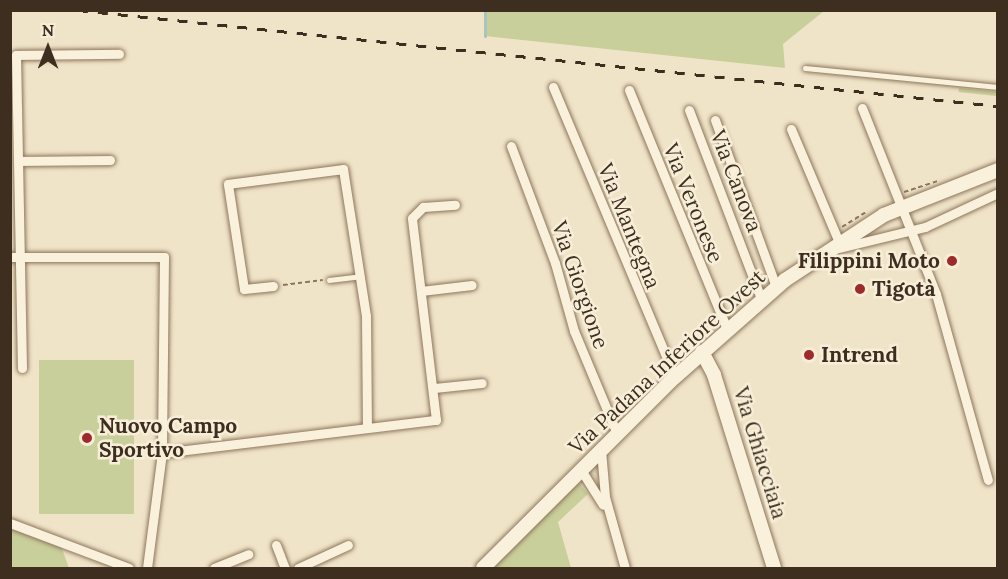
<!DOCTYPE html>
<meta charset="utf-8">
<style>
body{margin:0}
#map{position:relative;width:1008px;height:579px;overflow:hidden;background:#f0e4c8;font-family:Lora,serif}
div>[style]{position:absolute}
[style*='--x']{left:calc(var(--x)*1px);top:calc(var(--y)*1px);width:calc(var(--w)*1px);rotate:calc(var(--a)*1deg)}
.green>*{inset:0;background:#c9cf9b;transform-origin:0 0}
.stream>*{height:3px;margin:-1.5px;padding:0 1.5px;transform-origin:1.5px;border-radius:1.5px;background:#a9c4bc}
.path>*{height:1.5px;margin-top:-0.75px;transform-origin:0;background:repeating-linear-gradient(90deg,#8d765c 0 4.5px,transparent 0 7.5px)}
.roads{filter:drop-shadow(0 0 2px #8d765c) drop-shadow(0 0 2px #8d765c)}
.lane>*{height:4.5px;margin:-2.25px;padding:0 2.25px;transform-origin:2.25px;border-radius:2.25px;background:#faf1dc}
.street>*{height:9px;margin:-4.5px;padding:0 4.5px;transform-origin:4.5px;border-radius:4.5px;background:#faf1dc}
.secondary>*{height:14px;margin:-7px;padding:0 7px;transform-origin:7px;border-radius:7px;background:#faf1dc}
.rail>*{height:3px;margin-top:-1.5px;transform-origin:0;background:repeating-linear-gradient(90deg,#3d2e20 0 10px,transparent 0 20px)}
.dots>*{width:16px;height:16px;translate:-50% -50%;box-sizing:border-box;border:3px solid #f7eed8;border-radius:50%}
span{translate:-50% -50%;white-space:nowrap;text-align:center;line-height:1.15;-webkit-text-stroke:5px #f7eed8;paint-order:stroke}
.street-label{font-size:21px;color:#3d2e20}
.poi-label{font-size:21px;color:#3d2e20;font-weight:700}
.right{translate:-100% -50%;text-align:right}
.left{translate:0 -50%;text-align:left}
.frame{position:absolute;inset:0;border:12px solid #3d2e20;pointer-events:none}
.north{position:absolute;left:18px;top:18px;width:60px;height:60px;-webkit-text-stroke:4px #f7eed8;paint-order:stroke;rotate:0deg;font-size:16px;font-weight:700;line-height:24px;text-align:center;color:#3d2e20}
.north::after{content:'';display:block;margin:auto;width:21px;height:27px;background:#3d2e20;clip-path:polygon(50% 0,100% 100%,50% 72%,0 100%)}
</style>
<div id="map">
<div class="green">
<i style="clip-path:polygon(485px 10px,824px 10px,824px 11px,783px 44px,785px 68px,485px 36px)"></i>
<i style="left:959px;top:88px;width:38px;height:4px;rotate:6deg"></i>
<i style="left:134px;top:360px;width:154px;height:95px;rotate:90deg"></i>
<i style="clip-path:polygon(578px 482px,588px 494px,558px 522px,571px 568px,490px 568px)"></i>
<i style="clip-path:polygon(11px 525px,61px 546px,69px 568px,11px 568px)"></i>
</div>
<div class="stream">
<i style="--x:485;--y:10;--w:26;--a:90"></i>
</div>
<div class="path">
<i style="--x:904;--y:192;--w:35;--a:-18"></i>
<i style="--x:842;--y:227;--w:28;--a:-32"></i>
<i style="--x:283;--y:285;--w:40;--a:-7.1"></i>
<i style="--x:729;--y:312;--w:13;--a:-42"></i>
</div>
<div class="roads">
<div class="lane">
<i style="--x:805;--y:68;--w:194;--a:5.6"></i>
<i style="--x:329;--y:280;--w:31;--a:-7"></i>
</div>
<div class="street">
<i style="--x:553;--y:87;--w:315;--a:67.2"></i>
<i style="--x:629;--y:90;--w:258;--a:67.7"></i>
<i style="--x:862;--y:108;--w:200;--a:68.3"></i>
<i style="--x:936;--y:294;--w:193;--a:74.4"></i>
<i style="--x:689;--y:110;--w:202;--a:69.1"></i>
<i style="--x:715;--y:120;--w:178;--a:69.9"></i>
<i style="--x:791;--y:129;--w:123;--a:67"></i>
<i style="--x:511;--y:146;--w:125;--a:69.4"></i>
<i style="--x:555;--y:263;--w:71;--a:74.4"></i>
<i style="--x:574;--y:331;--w:112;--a:67.3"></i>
<i style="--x:19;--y:161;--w:91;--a:-0.6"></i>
<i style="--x:839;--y:248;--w:89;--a:-13.7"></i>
<i style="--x:925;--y:227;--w:81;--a:-25"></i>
<i style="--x:10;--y:257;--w:154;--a:0"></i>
<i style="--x:164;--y:257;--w:196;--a:90.6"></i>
<i style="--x:273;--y:286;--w:29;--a:174"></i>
<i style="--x:244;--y:289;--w:106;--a:-98.7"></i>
<i style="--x:228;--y:184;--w:116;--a:-7.4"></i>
<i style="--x:343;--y:169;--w:149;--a:81.1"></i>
<i style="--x:366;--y:316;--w:111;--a:89.5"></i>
<i style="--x:421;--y:291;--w:51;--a:-6.7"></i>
<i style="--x:22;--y:368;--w:313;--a:-91.1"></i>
<i style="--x:16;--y:55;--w:103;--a:-0.6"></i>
<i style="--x:434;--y:388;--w:48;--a:-5.9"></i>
<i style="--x:601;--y:450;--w:47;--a:85.1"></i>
<i style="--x:605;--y:497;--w:74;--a:74.3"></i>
<i style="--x:581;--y:470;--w:41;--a:57.8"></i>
<i style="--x:10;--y:523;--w:127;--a:20.7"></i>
<i style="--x:276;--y:545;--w:25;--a:69"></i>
<i style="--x:147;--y:568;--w:116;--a:-82.6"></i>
<i style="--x:162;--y:453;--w:276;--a:-6.9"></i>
<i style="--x:436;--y:420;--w:203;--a:-96.8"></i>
<i style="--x:412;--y:218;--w:16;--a:-45"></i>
<i style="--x:423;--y:207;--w:32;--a:-4"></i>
<i style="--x:214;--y:568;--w:37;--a:-22"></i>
<i style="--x:298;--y:568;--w:55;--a:-24.7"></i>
</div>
<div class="secondary">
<i style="--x:702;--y:352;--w:26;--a:62"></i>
<i style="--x:714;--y:375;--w:202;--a:72.7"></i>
<i style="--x:483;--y:568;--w:271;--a:-44.9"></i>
<i style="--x:675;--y:377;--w:147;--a:-41.4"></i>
<i style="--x:785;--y:280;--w:118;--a:-33.3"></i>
<i style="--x:884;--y:215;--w:123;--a:-21.5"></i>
</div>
</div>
<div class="rail">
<i style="--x:78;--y:10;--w:925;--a:5.96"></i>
</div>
<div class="dots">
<i style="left:952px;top:261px;background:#9e2a2b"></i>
<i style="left:860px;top:289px;background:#9e2a2b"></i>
<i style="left:809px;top:355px;background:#9e2a2b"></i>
<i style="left:87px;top:438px;background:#9e2a2b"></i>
</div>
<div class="street-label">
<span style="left:736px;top:181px;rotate:69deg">Via Canova</span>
<span style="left:693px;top:203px;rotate:68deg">Via Veronese</span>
<span style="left:629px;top:226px;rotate:68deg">Via Mantegna</span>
<span style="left:580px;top:285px;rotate:71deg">Via Giorgione</span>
<span style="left:667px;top:362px;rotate:-43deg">Via Padana Inferiore Ovest</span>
<span style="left:760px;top:453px;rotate:73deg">Via Ghiacciaia</span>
</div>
<div class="poi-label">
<span class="right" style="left:940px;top:261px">Filippini Moto</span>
<span class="left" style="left:872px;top:289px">Tigotà</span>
<span class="left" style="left:821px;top:355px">Intrend</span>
<span class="left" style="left:99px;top:438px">Nuovo Campo<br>Sportivo</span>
</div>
<div class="frame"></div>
<div class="north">N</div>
</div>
